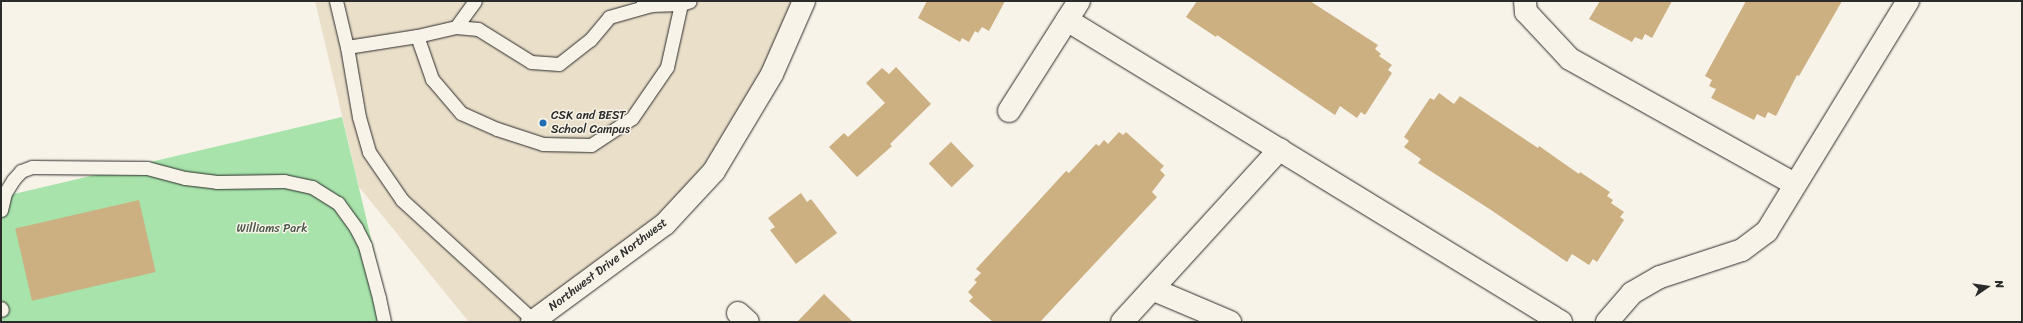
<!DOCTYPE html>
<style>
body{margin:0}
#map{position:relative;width:2023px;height:323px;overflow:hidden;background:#f7f3e8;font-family:Sriracha,sans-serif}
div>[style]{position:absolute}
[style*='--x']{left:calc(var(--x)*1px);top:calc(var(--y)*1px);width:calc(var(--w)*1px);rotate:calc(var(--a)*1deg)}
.built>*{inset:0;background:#eadfc9}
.green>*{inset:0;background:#a7e3aa}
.building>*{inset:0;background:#ccb082;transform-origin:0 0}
.roads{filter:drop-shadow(0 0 1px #2b2b2b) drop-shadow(0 0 1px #2b2b2b)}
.lane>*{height:13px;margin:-6.5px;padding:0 6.5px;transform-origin:6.5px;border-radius:6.5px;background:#f7f3e8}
.street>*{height:22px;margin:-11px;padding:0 11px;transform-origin:11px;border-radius:11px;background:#f7f3e8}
.secondary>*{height:22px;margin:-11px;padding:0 11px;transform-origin:11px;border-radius:11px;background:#f7f3e8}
.dots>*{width:11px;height:11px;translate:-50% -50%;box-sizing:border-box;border:2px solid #f7f3e8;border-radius:50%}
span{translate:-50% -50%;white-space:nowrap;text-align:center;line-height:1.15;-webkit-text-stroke:3px #f7f3e8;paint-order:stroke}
.poi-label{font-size:12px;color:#2b2b2b}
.left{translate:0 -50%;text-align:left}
.park-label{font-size:12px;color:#4a594b}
.street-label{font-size:12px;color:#2b2b2b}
.frame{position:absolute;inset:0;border:2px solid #2b2b2b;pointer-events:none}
.north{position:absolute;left:1967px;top:267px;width:40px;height:40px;-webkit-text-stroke:3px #f7f3e8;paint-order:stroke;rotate:77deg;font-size:11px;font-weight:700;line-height:16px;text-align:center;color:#2b2b2b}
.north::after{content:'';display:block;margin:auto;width:14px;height:18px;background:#2b2b2b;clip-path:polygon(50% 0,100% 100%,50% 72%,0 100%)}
</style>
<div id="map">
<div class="built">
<i style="clip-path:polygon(315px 1px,804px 1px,714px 171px,532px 322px,469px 322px,359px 187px)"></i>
</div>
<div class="green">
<i style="clip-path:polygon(342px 117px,391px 322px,1px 322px,1px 197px)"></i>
</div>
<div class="building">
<i style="clip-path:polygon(927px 1px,1005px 1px,989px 31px,982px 27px,978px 33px,975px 31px,969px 42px,962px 38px,960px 42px,918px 18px)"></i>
<i style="clip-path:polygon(1197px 1px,1310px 1px,1378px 45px,1375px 49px,1381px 54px,1379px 56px,1392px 65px,1388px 70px,1392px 73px,1365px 115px,1361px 112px,1357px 118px,1340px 106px,1335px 115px,1217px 35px,1216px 37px,1186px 17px)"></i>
<i style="clip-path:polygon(1600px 1px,1672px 1px,1652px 38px,1645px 34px,1642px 40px,1635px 37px,1632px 42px,1589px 19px)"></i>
<i style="clip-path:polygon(1746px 1px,1842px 1px,1799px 76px,1797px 75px,1776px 116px,1768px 112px,1765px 118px,1757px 114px,1754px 120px,1711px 98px,1716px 89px,1709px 86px,1712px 80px,1705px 76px)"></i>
<i style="clip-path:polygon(896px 67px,931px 104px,890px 144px,892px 146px,857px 177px,829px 147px,844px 133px,848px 137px,885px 103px,866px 83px,882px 68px,889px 74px)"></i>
<i style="clip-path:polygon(1439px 93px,1454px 104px,1460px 96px,1538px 148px,1539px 146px,1579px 174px,1580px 172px,1610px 192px,1607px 196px,1613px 200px,1611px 203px,1624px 212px,1620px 217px,1624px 220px,1597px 262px,1593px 259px,1589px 265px,1572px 254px,1567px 262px,1491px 210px,1418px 163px,1421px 159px,1404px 147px,1409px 141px,1404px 137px,1430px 98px,1434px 100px)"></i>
<i style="clip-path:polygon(1119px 132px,1123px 135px,1126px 132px,1164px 166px,1160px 170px,1165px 175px,1152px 192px,1157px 197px,1040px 322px,993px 322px,969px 301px,973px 297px,968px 292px,977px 282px,974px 280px,981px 273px,976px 269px,1066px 171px,1069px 173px,1096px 144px,1099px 146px,1104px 140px,1108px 144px)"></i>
<i style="left:951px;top:142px;width:33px;height:31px;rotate:46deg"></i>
<i style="clip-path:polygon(801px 193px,807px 202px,811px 199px,837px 233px,796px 264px,770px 230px,775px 227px,768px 218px)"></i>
<i style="left:139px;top:200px;width:74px;height:127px;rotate:77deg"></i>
<i style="clip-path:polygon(824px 294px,853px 322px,797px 322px)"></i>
</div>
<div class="roads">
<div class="lane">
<i style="--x:336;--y:1;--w:47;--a:76.6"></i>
<i style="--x:347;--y:47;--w:71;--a:80.3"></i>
<i style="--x:359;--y:117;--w:36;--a:74"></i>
<i style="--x:369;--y:152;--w:58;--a:55.5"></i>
<i style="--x:402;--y:200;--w:179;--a:42.5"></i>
<i style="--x:643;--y:2;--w:9;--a:21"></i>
<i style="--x:651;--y:5;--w:30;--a:-2"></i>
<i style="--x:456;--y:27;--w:32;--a:-54"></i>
<i style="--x:417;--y:36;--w:46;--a:70.8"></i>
<i style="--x:432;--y:79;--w:45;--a:49.5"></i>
<i style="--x:461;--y:113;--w:39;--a:24"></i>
<i style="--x:497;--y:129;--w:48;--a:18.1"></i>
<i style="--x:543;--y:144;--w:48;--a:1.2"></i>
<i style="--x:591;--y:145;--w:49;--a:-33.4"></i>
<i style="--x:632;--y:118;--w:62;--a:-55.5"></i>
<i style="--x:667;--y:67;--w:65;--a:-77.5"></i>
<i style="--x:681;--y:4;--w:9;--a:-18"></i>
<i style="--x:347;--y:47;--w:71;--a:-8.9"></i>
<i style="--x:417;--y:36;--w:40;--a:-13"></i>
<i style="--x:456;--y:27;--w:22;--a:5"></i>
<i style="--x:478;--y:29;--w:62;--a:31.9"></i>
<i style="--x:531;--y:62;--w:28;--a:4"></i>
<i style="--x:559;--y:64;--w:39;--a:-38"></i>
<i style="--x:590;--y:40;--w:30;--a:-50"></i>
<i style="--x:609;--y:17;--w:44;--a:-15.9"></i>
<i style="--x:1;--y:210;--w:17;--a:-77"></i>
<i style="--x:5;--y:193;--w:15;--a:-58"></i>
<i style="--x:13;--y:180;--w:12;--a:-48"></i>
<i style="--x:21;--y:171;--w:12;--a:-20"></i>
<i style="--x:32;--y:167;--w:115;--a:0.5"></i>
<i style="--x:147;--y:168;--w:39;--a:15"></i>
<i style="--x:185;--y:178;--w:32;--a:7"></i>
<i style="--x:217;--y:182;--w:67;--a:-0.9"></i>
<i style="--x:284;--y:181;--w:29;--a:12"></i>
<i style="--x:312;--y:187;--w:31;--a:32"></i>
<i style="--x:338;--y:203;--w:31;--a:54"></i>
<i style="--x:356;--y:228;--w:20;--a:63"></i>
<i style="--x:365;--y:246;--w:54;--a:74.9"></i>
<i style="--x:379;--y:298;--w:25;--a:78"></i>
<i style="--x:1;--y:308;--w:2;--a:63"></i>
</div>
<div class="street">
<i style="--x:1525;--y:1;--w:11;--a:85"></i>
<i style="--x:1526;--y:12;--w:64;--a:46.9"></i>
<i style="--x:1570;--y:59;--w:257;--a:29.1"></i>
<i style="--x:1067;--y:20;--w:579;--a:31.44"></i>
<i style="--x:1009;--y:111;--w:130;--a:-57.5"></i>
<i style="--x:1152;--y:289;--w:85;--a:22.9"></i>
<i style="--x:738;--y:313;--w:13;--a:42"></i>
<i style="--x:1122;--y:322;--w:234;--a:-47.6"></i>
<i style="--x:1607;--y:322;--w:38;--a:-49"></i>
<i style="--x:1632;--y:293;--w:32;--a:-30"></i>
<i style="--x:1660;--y:277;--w:86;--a:-18.2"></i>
<i style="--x:1742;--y:250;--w:31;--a:-37"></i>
<i style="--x:1767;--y:231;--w:270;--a:-58.5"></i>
</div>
<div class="secondary">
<i style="--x:532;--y:322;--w:165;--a:-36.4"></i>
<i style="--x:665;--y:224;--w:72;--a:-47.2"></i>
<i style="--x:714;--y:171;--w:113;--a:-59.1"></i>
<i style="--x:772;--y:74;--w:80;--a:-66.3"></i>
</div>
</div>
<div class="dots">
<i style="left:543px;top:123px;background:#1f6fb2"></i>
</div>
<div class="poi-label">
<span class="left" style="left:551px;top:123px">CSK and BEST<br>School Campus</span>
</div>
<div class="park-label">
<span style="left:272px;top:229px">Williams Park</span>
</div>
<div class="street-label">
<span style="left:608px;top:265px;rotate:-37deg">Northwest Drive Northwest</span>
</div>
<div class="frame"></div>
<div class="north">N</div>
</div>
